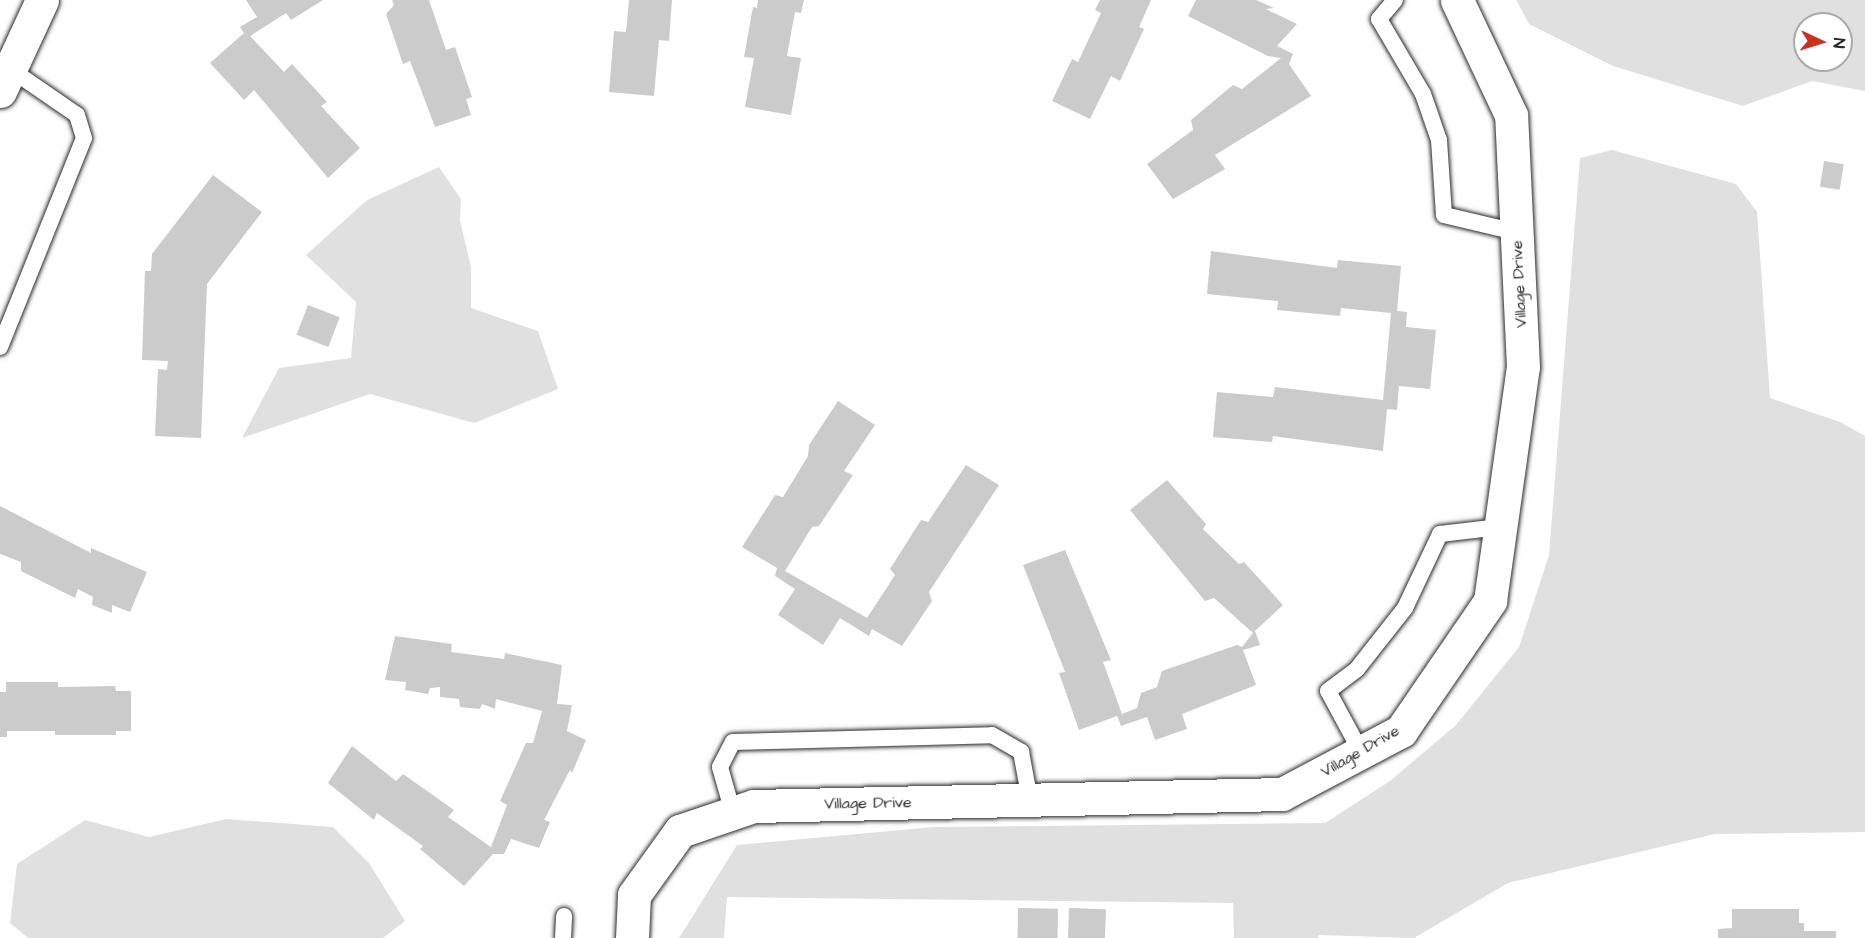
<!DOCTYPE html>
<style>
body{margin:0}
#map{position:relative;width:1865px;height:938px;overflow:hidden;background:#fff;font-family:"Architects Daughter",sans-serif}
div>[style]{position:absolute}
[style*='--x']{left:calc(var(--x)*1px);top:calc(var(--y)*1px);width:calc(var(--w)*1px);rotate:calc(var(--a)*1deg)}
.green>*{inset:0;background:#e0e0e0}
.building>*{inset:0;background:#cbcbcb;transform-origin:0 0}
.roads{filter:drop-shadow(0 0 2px #2b2b2b) drop-shadow(0 0 2px #2b2b2b)}
.service>*{height:16px;margin:-8px;padding:0 8px;transform-origin:8px;border-radius:8px;background:#fff}
.minor>*{height:33px;margin:-16.5px;padding:0 16.5px;transform-origin:16.5px;border-radius:16.5px;background:#fff}
span{translate:-50% -50%;white-space:nowrap;text-align:center;line-height:1.15;-webkit-text-stroke:6px #fff;paint-order:stroke}
.street-label{font-size:16px;color:#2b2b2b}
.north{position:absolute;left:1793px;top:12px;width:60px;height:60px;box-sizing:border-box;background:#fff;border:2px solid #aaa;border-radius:50%;rotate:94deg;font-size:16px;font-weight:700;line-height:24px;text-align:center;color:#2b2b2b}
.north::after{content:'';display:block;margin:auto;width:21px;height:27px;background:#c8321e;clip-path:polygon(50% 0,100% 100%,50% 72%,0 100%)}
</style>
<div id="map">
<div class="green">
<i style="clip-path:polygon(evenodd,1516px 0,1865px 0,1865px 91px,1812px 81px,1743px 106px,1613px 66px,1529px 24px,1516px 0,1805px 24px,1841px 24px,1841px 60px,1805px 60px,1805px 24px)"></i>
<i style="clip-path:polygon(1612px 150px,1736px 184px,1757px 212px,1770px 398px,1840px 422px,1865px 436px,1865px 832px,1715px 834px,1508px 883px,1414px 938px,1319px 935px,1318px 938px,1234px 938px,1233px 903px,727px 897px,724px 938px,679px 938px,737px 845px,933px 827px,1325px 823px,1390px 781px,1456px 725px,1519px 647px,1549px 555px,1580px 158px)"></i>
<i style="clip-path:polygon(439px 167px,461px 199px,460px 221px,471px 267px,471px 308px,538px 331px,558px 389px,474px 423px,370px 394px,242px 438px,279px 368px,351px 358px,356px 302px,306px 255px,367px 200px)"></i>
<i style="clip-path:polygon(226px 819px,333px 827px,369px 863px,405px 921px,383px 938px,28px 938px,10px 923px,17px 864px,85px 820px,149px 837px)"></i>
</div>
<div class="building">
<i style="clip-path:polygon(246px 0,323px 0,291px 20px,286px 13px,250px 36px,284px 72px,292px 64px,327px 102px,321px 106px,360px 148px,328px 178px,254px 90px,244px 100px,210px 63px,244px 33px,240px 27px,257px 17px)"></i>
<i style="clip-path:polygon(392px 0,429px 0,446px 50px,455px 47px,472px 97px,466px 99px,471px 115px,435px 127px,410px 61px,403px 64px,386px 14px,394px 5px)"></i>
<i style="clip-path:polygon(629px 0,672px 0,669px 41px,659px 40px,654px 96px,609px 92px,614px 31px,626px 32px)"></i>
<i style="clip-path:polygon(758px 0,804px 0,801px 13px,795px 12px,787px 56px,801px 58px,791px 115px,745px 107px,754px 58px,744px 57px,753px 7px,757px 8px)"></i>
<i style="clip-path:polygon(1100px 0,1151px 0,1139px 27px,1144px 29px,1120px 81px,1111px 76px,1090px 119px,1052px 101px,1072px 59px,1078px 62px,1101px 13px,1095px 10px)"></i>
<i style="clip-path:polygon(1196px 0,1256px 0,1274px 8px,1266px 9px,1297px 24px,1277px 46px,1293px 54px,1289px 64px,1311px 96px,1215px 155px,1225px 169px,1173px 199px,1147px 164px,1193px 130px,1191px 120px,1233px 85px,1242px 89px,1281px 58px,1268px 56px,1188px 16px)"></i>
<i style="left:1824px;top:161px;width:20px;height:26px;rotate:9deg"></i>
<i style="clip-path:polygon(213px 175px,262px 212px,207px 284px,201px 438px,155px 436px,158px 369px,167px 370px,168px 361px,142px 360px,145px 271px,151px 271px,152px 254px)"></i>
<i style="clip-path:polygon(1211px 251px,1337px 268px,1338px 260px,1401px 266px,1397px 311px,1407px 312px,1406px 327px,1436px 330px,1430px 389px,1399px 386px,1397px 410px,1387px 409px,1383px 451px,1273px 436px,1272px 442px,1213px 437px,1217px 392px,1273px 397px,1275px 387px,1383px 400px,1391px 313px,1341px 308px,1340px 316px,1277px 310px,1278px 301px,1207px 294px)"></i>
<i style="left:308px;top:305px;width:34px;height:32px;rotate:21deg"></i>
<i style="clip-path:polygon(838px 401px,875px 425px,844px 471px,853px 475px,819px 526px,812px 527px,785px 571px,867px 618px,895px 575px,890px 569px,921px 520px,928px 522px,966px 465px,999px 485px,929px 592px,932px 601px,902px 646px,872px 629px,869px 636px,840px 618px,823px 645px,778px 615px,795px 589px,775px 576px,777px 568px,742px 547px,775px 495px,783px 497px,808px 456px,809px 445px)"></i>
<i style="clip-path:polygon(1167px 480px,1206px 524px,1203px 529px,1239px 564px,1244px 562px,1283px 605px,1255px 631px,1260px 645px,1243px 650px,1256px 685px,1182px 714px,1187px 729px,1155px 740px,1147px 717px,1121px 726px,1117px 716px,1079px 730px,1059px 673px,1065px 672px,1023px 565px,1065px 550px,1111px 660px,1103px 662px,1122px 714px,1137px 708px,1141px 693px,1157px 687px,1162px 671px,1237px 645px,1242px 647px,1253px 633px,1214px 598px,1205px 601px,1130px 510px)"></i>
<i style="clip-path:polygon(0 506px,91px 553px,91px 548px,147px 572px,130px 612px,112px 605px,112px 613px,92px 605px,93px 597px,78px 589px,75px 598px,21px 571px,21px 562px,0 554px)"></i>
<i style="clip-path:polygon(395px 636px,452px 644px,451px 652px,504px 659px,505px 653px,562px 665px,557px 704px,572px 705px,567px 731px,586px 740px,572px 773px,570px 770px,544px 820px,550px 822px,539px 848px,511px 839px,504px 854px,493px 854px,464px 886px,420px 849px,423px 846px,377px 813px,374px 820px,328px 783px,352px 746px,396px 781px,403px 774px,454px 810px,448px 817px,491px 847px,507px 805px,500px 801px,526px 743px,533px 743px,542px 711px,496px 699px,495px 709px,482px 704px,480px 709px,460px 707px,459px 699px,440px 697px,440px 687px,430px 688px,428px 694px,405px 690px,406px 682px,385px 680px)"></i>
<i style="clip-path:polygon(6px 682px,58px 682px,58px 687px,115px 686px,116px 691px,131px 691px,131px 731px,116px 731px,116px 735px,55px 735px,55px 731px,7px 731px,7px 737px,0 737px,0 692px,6px 692px)"></i>
<i style="left:1018px;top:908px;width:40px;height:30px;rotate:1deg"></i>
<i style="left:1069px;top:908px;width:37px;height:30px;rotate:2deg"></i>
<i style="clip-path:polygon(1732px 909px,1799px 909px,1799px 923px,1804px 923px,1804px 931px,1836px 931px,1836px 938px,1718px 938px,1718px 929px,1732px 928px)"></i>
</div>
<div class="roads">
<div class="service">
<i style="--x:1395;--y:0;--w:25;--a:130"></i>
<i style="--x:1379;--y:19;--w:87;--a:59.6"></i>
<i style="--x:1423;--y:94;--w:49;--a:70.8"></i>
<i style="--x:1439;--y:140;--w:75;--a:86.2"></i>
<i style="--x:1444;--y:215;--w:74;--a:13.3"></i>
<i style="--x:0;--y:347;--w:225;--a:-68.1"></i>
<i style="--x:84;--y:138;--w:24;--a:-107"></i>
<i style="--x:77;--y:115;--w:81;--a:-145.5"></i>
<i style="--x:1361;--y:752;--w:69;--a:-118.4"></i>
<i style="--x:1328;--y:691;--w:36;--a:-37"></i>
<i style="--x:1357;--y:669;--w:78;--a:-51.8"></i>
<i style="--x:1405;--y:608;--w:82;--a:-64.7"></i>
<i style="--x:1440;--y:534;--w:60;--a:-6.7"></i>
<i style="--x:733;--y:813;--w:48;--a:-105.8"></i>
<i style="--x:720;--y:767;--w:28;--a:-63"></i>
<i style="--x:733;--y:742;--w:259;--a:-1.5"></i>
<i style="--x:992;--y:735;--w:34;--a:30"></i>
<i style="--x:1021;--y:752;--w:49;--a:79.4"></i>
<i style="--x:563;--y:938;--w:22;--a:-87"></i>
</div>
<div class="minor">
<i style="--x:0;--y:91;--w:100;--a:-65.2"></i>
<i style="--x:632;--y:938;--w:43;--a:-87.3"></i>
<i style="--x:634;--y:895;--w:79;--a:-54.3"></i>
<i style="--x:680;--y:831;--w:78;--a:-18.7"></i>
<i style="--x:754;--y:806;--w:528;--a:-1.3"></i>
<i style="--x:1282;--y:794;--w:135;--a:-27.9"></i>
<i style="--x:1401;--y:731;--w:158;--a:-55.6"></i>
<i style="--x:1490;--y:601;--w:236;--a:-82"></i>
<i style="--x:1523;--y:367;--w:252;--a:-92.7"></i>
<i style="--x:1511;--y:115;--w:127;--a:-115.2"></i>
</div>
</div>
<div class="street-label">
<span style="left:1519px;top:284px;rotate:-93deg">Village Drive</span>
<span style="left:1360px;top:751px;rotate:-30deg">Village Drive</span>
<span style="left:868px;top:803px;rotate:-1deg">Village Drive</span>
</div>
<div class="north">N</div>
</div>
